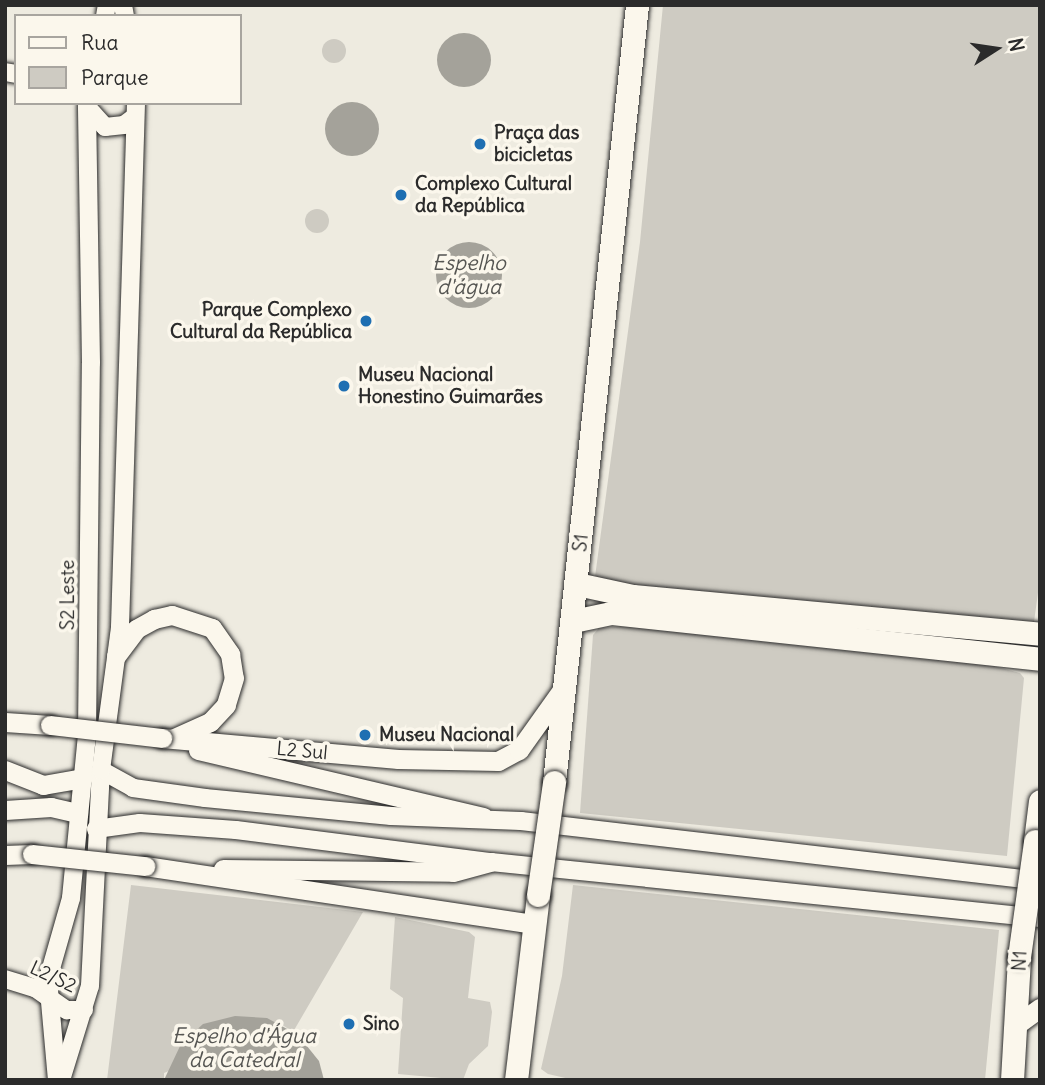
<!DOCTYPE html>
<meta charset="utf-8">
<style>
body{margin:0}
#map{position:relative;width:1045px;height:1085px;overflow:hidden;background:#eeebe0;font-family:Delius,sans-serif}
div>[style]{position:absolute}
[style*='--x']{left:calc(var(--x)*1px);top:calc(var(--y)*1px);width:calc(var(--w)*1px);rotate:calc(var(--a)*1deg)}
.green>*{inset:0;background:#cecbc2}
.round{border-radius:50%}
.water>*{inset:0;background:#a4a29a}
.roads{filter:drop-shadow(0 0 2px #2b2b2b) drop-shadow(0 0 2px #2b2b2b)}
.secondary>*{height:18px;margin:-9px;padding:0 9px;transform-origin:9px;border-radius:9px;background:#fbf7ec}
.primary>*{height:19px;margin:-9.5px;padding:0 9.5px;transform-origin:9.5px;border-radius:9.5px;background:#fbf7ec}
.highway>*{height:23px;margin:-11.5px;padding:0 11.5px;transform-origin:11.5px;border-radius:11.5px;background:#fbf7ec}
.bridges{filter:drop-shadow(0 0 2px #2b2b2b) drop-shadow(0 0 2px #2b2b2b)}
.primary-bridge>*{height:19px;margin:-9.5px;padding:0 9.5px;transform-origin:9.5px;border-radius:9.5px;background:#fbf7ec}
.highway-bridge>*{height:23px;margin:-11.5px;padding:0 11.5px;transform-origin:11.5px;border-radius:11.5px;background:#fbf7ec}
.dots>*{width:19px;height:19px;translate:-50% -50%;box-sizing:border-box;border:4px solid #fbf7ec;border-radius:50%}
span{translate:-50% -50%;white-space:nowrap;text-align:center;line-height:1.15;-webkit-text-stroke:7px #fbf7ec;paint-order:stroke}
.poi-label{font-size:19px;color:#2b2b2b;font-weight:700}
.left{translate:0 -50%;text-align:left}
.right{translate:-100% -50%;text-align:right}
.street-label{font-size:19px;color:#2b2b2b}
.water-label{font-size:21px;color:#555552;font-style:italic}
.frame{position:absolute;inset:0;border:7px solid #2b2b2b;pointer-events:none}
.legend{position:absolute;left:14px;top:14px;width:228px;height:91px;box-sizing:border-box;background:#fbf7ec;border:2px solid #a8a59f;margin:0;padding:9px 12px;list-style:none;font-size:21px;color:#2b2b2b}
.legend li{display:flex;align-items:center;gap:14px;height:35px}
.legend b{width:35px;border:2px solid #a8a59f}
.north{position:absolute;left:961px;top:14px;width:70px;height:70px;-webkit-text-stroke:5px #fbf7ec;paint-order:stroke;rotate:78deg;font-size:19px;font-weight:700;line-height:28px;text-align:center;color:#2b2b2b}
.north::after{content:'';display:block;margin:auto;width:24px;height:32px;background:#2b2b2b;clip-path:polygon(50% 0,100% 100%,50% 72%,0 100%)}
</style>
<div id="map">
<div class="green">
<i style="clip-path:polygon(663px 5px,1040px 5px,1040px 578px,1034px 622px,648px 591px,595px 577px,640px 242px)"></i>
<i class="round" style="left:322px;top:39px;width:24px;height:24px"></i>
<i class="round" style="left:305px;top:209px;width:24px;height:24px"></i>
<i style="clip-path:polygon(630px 626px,975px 661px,1020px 673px,1024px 678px,1007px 856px,580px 813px,593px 635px,599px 628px)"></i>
<i style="clip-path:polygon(131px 885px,363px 912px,293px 1032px,281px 1024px,164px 1073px,164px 1080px,107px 1080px)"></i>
<i style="clip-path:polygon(573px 885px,999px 930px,985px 1080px,574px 1080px,548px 1074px,541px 1069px,562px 976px)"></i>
<i style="clip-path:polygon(395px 917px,469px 932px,475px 937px,468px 998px,490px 1002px,492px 1012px,488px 1046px,469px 1064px,463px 1080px,398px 1074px,403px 998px,390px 989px)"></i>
</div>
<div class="water">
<i class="round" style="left:437px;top:33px;width:54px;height:54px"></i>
<i class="round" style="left:325px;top:102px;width:54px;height:54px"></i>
<i class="round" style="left:436px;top:242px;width:66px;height:66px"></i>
<i style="clip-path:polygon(235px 1016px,267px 1018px,298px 1035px,319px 1061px,324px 1080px,164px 1080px,181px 1044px,203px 1024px)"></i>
</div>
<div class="roads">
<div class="secondary">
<i style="--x:123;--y:5;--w:11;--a:80"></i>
<i style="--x:105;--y:16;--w:11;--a:-80"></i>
<i style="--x:5;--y:72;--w:11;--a:10"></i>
<i style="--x:87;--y:107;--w:27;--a:48"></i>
<i style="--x:105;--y:127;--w:19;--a:-6"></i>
<i style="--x:124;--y:125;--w:10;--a:-37"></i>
<i style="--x:101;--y:770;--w:37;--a:29"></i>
<i style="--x:133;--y:788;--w:73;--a:7.9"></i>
<i style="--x:205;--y:798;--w:187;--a:5.5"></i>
<i style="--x:391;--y:816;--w:130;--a:2.2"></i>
<i style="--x:521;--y:821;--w:522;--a:6.59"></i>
<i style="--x:96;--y:829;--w:44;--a:-7.8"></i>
<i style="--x:140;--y:823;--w:96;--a:4.2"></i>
<i style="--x:236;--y:830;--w:257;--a:7.2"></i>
<i style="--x:491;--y:862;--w:552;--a:5.82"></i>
<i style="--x:5;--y:979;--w:31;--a:17"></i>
<i style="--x:35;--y:988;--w:39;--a:35"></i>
<i style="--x:67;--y:1010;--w:17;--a:0"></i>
<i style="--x:57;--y:1080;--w:101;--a:-95.1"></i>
<i style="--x:48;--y:979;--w:84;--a:-74.1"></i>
<i style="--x:71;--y:898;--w:165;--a:-84.4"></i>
<i style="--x:87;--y:734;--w:371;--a:-89.4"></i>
<i style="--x:91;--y:363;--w:257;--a:-90.9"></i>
<i style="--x:61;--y:1080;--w:98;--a:-72.9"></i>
<i style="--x:90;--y:986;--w:216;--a:-87.1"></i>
<i style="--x:101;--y:770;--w:144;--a:-82.4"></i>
<i style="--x:120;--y:627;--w:524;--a:-88.25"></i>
</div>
<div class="primary">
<i style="--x:116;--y:656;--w:34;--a:-53"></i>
<i style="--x:136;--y:629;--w:21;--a:-29"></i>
<i style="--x:154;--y:619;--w:18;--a:-13"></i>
<i style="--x:172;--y:615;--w:42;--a:18"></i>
<i style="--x:212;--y:628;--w:32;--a:55"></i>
<i style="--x:230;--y:654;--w:24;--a:81"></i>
<i style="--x:234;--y:678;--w:28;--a:107"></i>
<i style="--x:226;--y:705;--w:23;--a:133"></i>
<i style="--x:210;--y:722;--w:39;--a:156"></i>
<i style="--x:5;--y:722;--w:45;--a:3.8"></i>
<i style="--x:162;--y:738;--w:237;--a:5.1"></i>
<i style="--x:398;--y:759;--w:100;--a:1.1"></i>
<i style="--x:498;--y:761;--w:24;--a:-28"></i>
<i style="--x:519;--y:750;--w:77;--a:-54.5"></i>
<i style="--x:198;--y:750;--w:293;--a:13.2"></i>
<i style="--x:5;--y:770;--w:41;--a:21.5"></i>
<i style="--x:43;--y:785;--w:40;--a:-10"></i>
<i style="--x:5;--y:810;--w:46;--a:-3.7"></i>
<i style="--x:51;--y:807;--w:28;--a:13"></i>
<i style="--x:5;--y:855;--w:27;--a:-2"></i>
<i style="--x:145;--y:866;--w:392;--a:8.5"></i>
<i style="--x:223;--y:869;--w:230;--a:0.7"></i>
<i style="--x:453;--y:872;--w:39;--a:-15"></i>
<i style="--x:1019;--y:1023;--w:26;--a:-36"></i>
</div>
<div class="highway">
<i style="--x:577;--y:584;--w:57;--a:12.1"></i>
<i style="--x:633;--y:596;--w:409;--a:5.3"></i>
<i style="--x:573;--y:621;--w:40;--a:-12"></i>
<i style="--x:612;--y:613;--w:430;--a:6.1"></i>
<i style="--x:554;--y:782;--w:781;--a:-83.9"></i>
<i style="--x:1035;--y:841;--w:40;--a:-82.9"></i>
<i style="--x:516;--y:1080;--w:186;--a:-83.2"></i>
<i style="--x:1012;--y:1080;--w:123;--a:-86.7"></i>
</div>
</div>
<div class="bridges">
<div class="primary-bridge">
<i style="--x:50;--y:725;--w:113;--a:6.6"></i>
<i style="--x:32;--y:854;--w:114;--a:6.1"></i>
</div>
<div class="highway-bridge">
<i style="--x:538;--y:895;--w:114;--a:-81.9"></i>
<i style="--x:1019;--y:957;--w:117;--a:-82.1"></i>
</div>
</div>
<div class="dots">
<i style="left:480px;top:144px;background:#1f6fb2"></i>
<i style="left:401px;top:195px;background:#1f6fb2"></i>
<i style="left:366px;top:321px;background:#1f6fb2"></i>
<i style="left:344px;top:386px;background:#1f6fb2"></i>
<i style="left:365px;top:735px;background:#1f6fb2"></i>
<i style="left:349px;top:1024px;background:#1f6fb2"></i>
</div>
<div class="poi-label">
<span class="left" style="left:494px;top:144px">Praça das<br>bicicletas</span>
<span class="left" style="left:415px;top:195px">Complexo Cultural<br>da República</span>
<span class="right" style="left:352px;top:321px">Parque Complexo<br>Cultural da República</span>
<span class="left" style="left:358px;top:386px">Museu Nacional<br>Honestino Guimarães</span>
<span class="left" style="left:379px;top:735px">Museu Nacional</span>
<span class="left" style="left:363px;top:1024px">Sino</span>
</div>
<div class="street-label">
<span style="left:581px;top:543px;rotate:-84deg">S1</span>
<span style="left:68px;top:595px;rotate:-90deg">S2 Leste</span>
<span style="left:302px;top:751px;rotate:5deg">L2 Sul</span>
<span style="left:1020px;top:961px;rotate:-87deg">N1</span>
<span style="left:53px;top:977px;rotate:25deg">L2/S2</span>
</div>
<div class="water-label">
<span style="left:469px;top:275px">Espelho<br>d'água</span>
<span style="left:244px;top:1048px">Espelho d'Água<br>da Catedral</span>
</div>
<div class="frame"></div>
<ul class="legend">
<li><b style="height:9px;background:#fbf7ec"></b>Rua</li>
<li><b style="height:19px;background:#cecbc2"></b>Parque</li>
</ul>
<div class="north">N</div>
</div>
